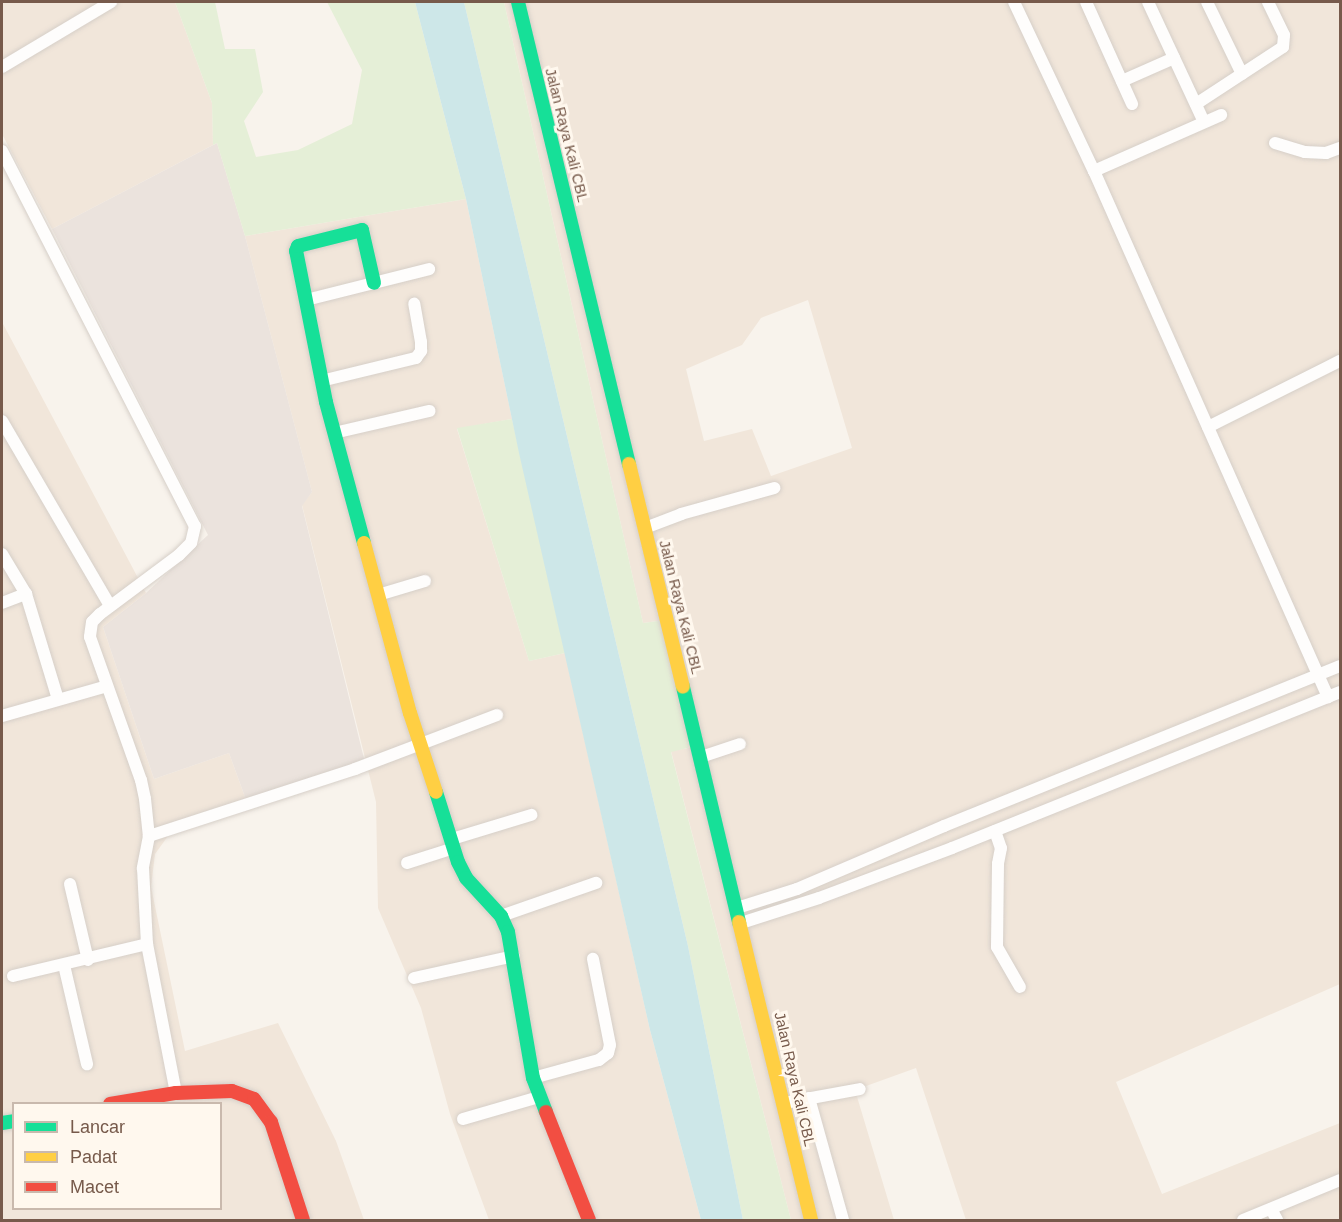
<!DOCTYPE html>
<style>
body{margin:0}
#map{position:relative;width:1342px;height:1222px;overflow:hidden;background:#f8f3ec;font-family:Helvetica,sans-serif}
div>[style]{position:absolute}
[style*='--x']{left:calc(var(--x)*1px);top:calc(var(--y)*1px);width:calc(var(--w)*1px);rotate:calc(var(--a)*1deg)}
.residential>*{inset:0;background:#f1e6da}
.industrial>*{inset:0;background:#ebe3dd}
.green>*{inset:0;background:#e5efd7}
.water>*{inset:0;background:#cde7e8}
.roads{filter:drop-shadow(0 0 2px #d6cfc8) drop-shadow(0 0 2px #d6cfc8)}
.street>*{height:12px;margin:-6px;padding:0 6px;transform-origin:6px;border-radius:6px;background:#fefdfc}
.fast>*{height:14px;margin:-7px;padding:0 7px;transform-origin:7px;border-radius:7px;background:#16e098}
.slow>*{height:14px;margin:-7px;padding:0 7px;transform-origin:7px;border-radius:7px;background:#ffcf43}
.jam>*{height:14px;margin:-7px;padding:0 7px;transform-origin:7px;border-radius:7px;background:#f24e42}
span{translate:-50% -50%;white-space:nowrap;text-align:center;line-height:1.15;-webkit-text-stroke:6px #fff8ee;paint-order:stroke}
.street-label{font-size:15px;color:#775a4b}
.frame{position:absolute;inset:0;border:3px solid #775a4b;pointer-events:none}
.legend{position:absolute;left:12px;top:1102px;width:210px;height:108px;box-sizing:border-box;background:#fff8ee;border:2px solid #c9b9ad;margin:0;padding:8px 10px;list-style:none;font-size:18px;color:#775a4b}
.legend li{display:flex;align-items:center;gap:12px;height:30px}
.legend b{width:30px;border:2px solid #c9b9ad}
</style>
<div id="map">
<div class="residential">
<i style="clip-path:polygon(2px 2px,175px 2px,212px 103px,213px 145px,52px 229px,2px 134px)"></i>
<i style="clip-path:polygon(evenodd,504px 2px,1340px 2px,1340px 984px,1116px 1082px,1162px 1194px,1340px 1123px,1340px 1220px,966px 1220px,916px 1068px,855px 1090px,894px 1220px,791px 1220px,671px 751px,700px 746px,665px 620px,643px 623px,504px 2px,808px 300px,852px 448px,771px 476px,752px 429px,704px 441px,686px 369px,742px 345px,761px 318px,808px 300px)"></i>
<i style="clip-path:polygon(466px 199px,512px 419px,457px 429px,529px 661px,565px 653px,650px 1030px,701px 1220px,489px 1220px,450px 1114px,421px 1008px,378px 908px,376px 802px,302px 505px,312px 492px,245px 236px)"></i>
<i style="clip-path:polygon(evenodd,2px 322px,146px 593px,103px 627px,154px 779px,229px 753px,249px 808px,168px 836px,155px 854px,151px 887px,185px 1051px,278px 1023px,336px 1141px,364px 1220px,2px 1220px,2px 322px,14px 1104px,220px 1104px,220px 1208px,14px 1208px,14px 1104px)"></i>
</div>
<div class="industrial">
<i style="clip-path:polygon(217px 143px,245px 236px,312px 492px,302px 506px,367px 771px,249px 808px,229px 753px,154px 779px,103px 627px,146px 593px,208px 535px,52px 229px)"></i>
</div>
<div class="green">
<i style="clip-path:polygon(175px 2px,215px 2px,225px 49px,255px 49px,263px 92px,244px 121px,256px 157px,298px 150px,352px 124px,362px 70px,327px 2px,415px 2px,466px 199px,245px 236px,217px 143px,213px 145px,212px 103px)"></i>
<i style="clip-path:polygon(464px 2px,504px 2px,643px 623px,665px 620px,700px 745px,671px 752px,791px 1220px,743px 1220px,688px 946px)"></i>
<i style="clip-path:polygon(512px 419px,565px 653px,529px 661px,457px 428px)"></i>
</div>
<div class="water">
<i style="clip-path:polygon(415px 2px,464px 2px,688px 946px,743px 1220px,701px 1220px,650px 1030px,519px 453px,466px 199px)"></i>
</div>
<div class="roads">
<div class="street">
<i style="--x:1014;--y:2;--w:187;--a:64.7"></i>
<i style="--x:1094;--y:171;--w:576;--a:66.02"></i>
<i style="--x:1086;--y:2;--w:112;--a:65.7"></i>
<i style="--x:1148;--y:2;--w:132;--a:65"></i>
<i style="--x:1207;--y:2;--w:80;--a:64.1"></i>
<i style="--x:2;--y:67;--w:127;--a:-30.8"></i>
<i style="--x:1122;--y:81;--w:57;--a:-23.9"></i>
<i style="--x:1196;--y:104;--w:104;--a:-33.2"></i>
<i style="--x:1283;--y:47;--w:12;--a:-85"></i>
<i style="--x:1284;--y:35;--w:37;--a:-116"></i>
<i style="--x:1275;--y:143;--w:31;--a:17"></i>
<i style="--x:1305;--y:152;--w:21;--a:3"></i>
<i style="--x:1326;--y:153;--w:15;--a:-20"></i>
<i style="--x:2;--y:151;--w:422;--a:62.8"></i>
<i style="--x:195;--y:526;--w:17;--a:103"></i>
<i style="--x:191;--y:543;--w:17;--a:135"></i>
<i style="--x:179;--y:555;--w:99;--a:143.2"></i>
<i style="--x:100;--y:614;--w:11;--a:135"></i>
<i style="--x:92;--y:622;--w:15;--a:98"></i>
<i style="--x:90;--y:637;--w:152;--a:70.4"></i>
<i style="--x:141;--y:780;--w:19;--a:78"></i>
<i style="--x:145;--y:799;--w:37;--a:84"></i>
<i style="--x:149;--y:836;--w:33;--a:101"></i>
<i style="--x:143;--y:868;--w:76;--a:87"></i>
<i style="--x:147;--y:944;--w:152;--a:79"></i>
<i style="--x:1094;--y:171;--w:139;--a:-23.8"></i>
<i style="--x:306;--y:300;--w:127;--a:-14.1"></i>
<i style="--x:321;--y:381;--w:98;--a:-13.6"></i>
<i style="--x:416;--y:358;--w:9;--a:-54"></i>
<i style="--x:421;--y:351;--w:9;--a:-90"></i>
<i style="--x:421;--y:342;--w:39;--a:-100"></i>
<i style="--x:2;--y:421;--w:214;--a:59.7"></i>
<i style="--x:1208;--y:427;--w:148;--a:-26.6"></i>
<i style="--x:334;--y:433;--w:98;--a:-13"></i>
<i style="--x:645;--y:528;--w:39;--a:-21"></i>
<i style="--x:681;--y:514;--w:97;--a:-15.6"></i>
<i style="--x:2;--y:554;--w:47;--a:59"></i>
<i style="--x:26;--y:594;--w:110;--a:73.1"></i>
<i style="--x:378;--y:595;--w:49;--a:-16.6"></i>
<i style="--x:2;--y:603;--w:26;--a:-21"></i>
<i style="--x:2;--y:716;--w:109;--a:-15.9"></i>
<i style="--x:701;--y:757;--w:41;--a:-18.4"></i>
<i style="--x:995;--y:831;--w:18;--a:71"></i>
<i style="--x:1001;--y:848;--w:16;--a:101"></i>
<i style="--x:998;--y:864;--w:83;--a:90.7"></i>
<i style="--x:997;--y:947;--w:46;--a:60.1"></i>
<i style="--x:149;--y:836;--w:217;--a:-18"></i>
<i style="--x:355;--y:769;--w:152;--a:-20.8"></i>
<i style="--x:452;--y:839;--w:83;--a:-16.9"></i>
<i style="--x:407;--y:863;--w:49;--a:-17.7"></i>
<i style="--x:70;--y:884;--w:78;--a:76.7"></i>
<i style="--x:737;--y:908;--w:63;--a:-17.6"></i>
<i style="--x:797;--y:889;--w:160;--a:-23.2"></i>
<i style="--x:944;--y:826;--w:427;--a:-22"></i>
<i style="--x:501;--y:916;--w:101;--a:-19.2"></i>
<i style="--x:741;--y:923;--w:82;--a:-17.8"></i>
<i style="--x:819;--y:898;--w:142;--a:-20.6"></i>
<i style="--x:952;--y:848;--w:418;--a:-21.9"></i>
<i style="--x:64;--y:965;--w:102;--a:76.9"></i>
<i style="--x:13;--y:976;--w:138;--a:-13.4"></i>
<i style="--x:414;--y:978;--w:102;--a:-12.4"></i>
<i style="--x:533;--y:1078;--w:68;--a:-15.3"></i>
<i style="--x:599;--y:1060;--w:11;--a:-38"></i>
<i style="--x:608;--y:1053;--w:8;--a:-76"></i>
<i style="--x:610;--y:1045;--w:88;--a:-101.2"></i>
<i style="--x:809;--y:1098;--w:127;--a:74.4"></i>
<i style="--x:784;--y:1103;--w:77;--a:-10.4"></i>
<i style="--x:463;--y:1119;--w:79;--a:-16.1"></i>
<i style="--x:1271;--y:1209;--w:13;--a:61"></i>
<i style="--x:1243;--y:1220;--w:105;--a:-22.4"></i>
</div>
<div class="fast">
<i style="--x:518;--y:2;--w:475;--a:76.5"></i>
<i style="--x:364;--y:543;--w:146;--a:-105.1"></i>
<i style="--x:326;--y:402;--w:154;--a:-101.2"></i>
<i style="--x:296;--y:251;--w:5;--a:-68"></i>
<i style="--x:298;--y:246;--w:66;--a:-14"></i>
<i style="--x:362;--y:230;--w:54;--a:77.2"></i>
<i style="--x:683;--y:687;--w:242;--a:76.6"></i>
<i style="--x:436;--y:792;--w:73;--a:72.6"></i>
<i style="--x:458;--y:862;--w:18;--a:63"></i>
<i style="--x:466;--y:878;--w:52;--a:47.4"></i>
<i style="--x:501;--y:916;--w:17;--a:66"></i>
<i style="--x:508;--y:932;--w:148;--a:80.3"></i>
<i style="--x:533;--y:1078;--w:36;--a:69"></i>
<i style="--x:2;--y:1123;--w:12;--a:-9"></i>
</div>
<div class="slow">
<i style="--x:629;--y:464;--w:229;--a:76.4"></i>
<i style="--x:364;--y:543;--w:176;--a:74.9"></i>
<i style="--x:410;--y:713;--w:83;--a:71.8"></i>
<i style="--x:739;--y:922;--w:307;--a:76.4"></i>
</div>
<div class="jam">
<i style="--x:110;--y:1104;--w:67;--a:-9.5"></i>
<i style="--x:176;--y:1093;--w:56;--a:-2"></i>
<i style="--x:232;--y:1091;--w:23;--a:20"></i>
<i style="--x:254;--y:1099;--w:29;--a:54"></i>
<i style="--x:271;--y:1122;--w:103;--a:71.9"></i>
<i style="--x:546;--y:1112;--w:116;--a:68.3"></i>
</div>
</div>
<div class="street-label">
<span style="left:567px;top:135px;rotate:76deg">Jalan Raya Kali CBL</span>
<span style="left:681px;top:607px;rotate:76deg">Jalan Raya Kali CBL</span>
<span style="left:795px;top:1079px;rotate:77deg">Jalan Raya Kali CBL</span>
</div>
<div class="frame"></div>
<ul class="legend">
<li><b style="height:8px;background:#16e098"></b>Lancar</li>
<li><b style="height:8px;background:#ffcf43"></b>Padat</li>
<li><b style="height:8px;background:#f24e42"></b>Macet</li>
</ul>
</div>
